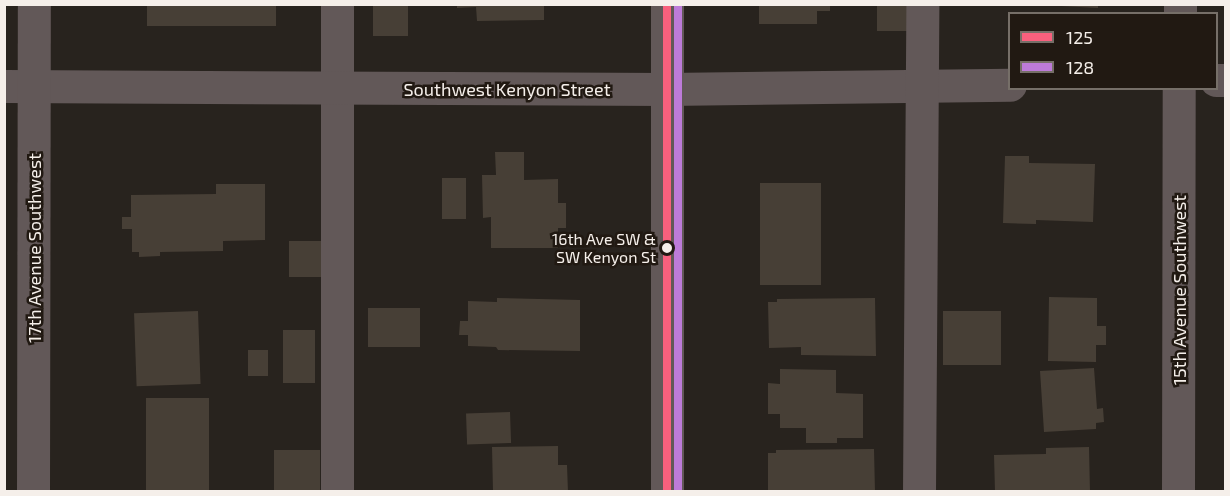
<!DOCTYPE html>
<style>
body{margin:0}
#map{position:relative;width:1230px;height:496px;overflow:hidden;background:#28231e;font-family:"Exo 2",sans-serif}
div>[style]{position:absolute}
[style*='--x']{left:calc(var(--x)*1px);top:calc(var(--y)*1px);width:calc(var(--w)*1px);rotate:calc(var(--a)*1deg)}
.building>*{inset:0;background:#473f36;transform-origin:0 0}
.minor>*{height:33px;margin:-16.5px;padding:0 16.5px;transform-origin:16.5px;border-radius:16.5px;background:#625858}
.bus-1>*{height:8px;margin:-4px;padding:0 4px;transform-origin:4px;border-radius:4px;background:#f8607d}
.bus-2>*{height:8px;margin:-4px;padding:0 4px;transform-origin:4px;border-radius:4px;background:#bd7bd9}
.dots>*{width:16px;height:16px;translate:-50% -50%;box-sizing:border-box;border:3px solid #211912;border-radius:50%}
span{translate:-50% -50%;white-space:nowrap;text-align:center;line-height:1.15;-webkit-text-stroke:5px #211912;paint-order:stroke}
.bus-label{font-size:16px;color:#f5efea}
.right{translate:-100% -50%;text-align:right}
.street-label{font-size:18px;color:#f5efea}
.frame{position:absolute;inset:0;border:6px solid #f5efea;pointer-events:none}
.legend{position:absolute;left:1008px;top:12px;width:210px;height:78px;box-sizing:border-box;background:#211912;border:2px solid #766f68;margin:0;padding:8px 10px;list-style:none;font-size:18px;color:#f5efea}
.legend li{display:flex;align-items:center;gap:12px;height:30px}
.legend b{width:30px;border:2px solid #766f68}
</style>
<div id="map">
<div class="building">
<i style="left:147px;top:4px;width:129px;height:22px"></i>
<i style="left:373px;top:4px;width:35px;height:32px"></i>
<i style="clip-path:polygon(457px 4px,544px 4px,544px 20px,477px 21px,476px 7px,457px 8px)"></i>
<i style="clip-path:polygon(759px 4px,830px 4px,830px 11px,817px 11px,817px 24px,759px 24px)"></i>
<i style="left:877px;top:4px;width:33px;height:27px"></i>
<i style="clip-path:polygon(1061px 4px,1098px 4px,1098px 8px,1061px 6px)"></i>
<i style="clip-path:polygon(495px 152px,524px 152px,524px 180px,558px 179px,558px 203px,566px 203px,566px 228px,558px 228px,558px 248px,491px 248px,491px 217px,483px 218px,482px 175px,496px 175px)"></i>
<i style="clip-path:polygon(1005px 156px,1029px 156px,1029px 163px,1095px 164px,1093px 222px,1036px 220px,1036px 224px,1003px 223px)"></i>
<i style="left:442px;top:178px;width:24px;height:41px"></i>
<i style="left:760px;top:183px;width:61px;height:102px"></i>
<i style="clip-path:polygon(216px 184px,265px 184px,265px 240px,223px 241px,223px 251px,160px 252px,160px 256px,139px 257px,139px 252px,132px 252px,132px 229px,122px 229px,122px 217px,131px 217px,131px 195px,216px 194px)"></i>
<i style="left:289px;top:241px;width:41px;height:36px"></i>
<i style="clip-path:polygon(1049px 297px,1097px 298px,1097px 326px,1106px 326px,1106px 345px,1096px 345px,1096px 362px,1048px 361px)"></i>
<i style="clip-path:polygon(497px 298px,580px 300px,580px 351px,498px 350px,496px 347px,468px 346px,468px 335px,459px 335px,460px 321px,468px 321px,468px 301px,497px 302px)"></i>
<i style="clip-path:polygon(875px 298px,876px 356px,801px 355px,801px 347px,769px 348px,768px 302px,777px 302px,777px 299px)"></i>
<i style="left:368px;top:308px;width:52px;height:39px"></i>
<i style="left:198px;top:311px;width:73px;height:64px;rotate:88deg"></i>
<i style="left:943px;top:311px;width:58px;height:54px"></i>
<i style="left:283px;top:330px;width:32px;height:53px"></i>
<i style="left:248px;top:350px;width:20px;height:26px"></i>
<i style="clip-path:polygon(1094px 368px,1097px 409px,1103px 408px,1104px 422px,1096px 423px,1096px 429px,1044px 432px,1040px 371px)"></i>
<i style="clip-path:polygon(780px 369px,836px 370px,836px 393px,863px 394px,863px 438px,837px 438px,837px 443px,806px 443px,806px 428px,780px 428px,780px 414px,768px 414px,768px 383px,780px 384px)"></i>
<i style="left:146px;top:398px;width:63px;height:94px"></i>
<i style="left:510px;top:412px;width:31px;height:44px;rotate:88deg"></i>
<i style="clip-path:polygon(558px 446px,558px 465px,567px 465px,568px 492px,493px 492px,492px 447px)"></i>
<i style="clip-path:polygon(1089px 447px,1090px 492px,995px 492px,994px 455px,1046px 454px,1046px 448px)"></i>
<i style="clip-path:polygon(874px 449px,875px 492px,768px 492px,768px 453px,776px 453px,776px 450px)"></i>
<i style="left:320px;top:450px;width:42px;height:46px;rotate:90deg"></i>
</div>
<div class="minor">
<i style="--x:337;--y:4;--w:488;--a:90"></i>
<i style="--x:1180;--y:14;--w:10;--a:-90"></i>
<i style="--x:1216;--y:80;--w:10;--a:0"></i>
<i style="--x:4;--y:86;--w:663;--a:0.26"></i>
<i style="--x:667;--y:89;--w:343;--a:-0.7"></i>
<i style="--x:33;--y:492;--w:488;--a:-89.9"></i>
<i style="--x:667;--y:492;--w:488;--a:-90"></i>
<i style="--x:919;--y:492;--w:488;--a:-89.6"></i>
<i style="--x:1178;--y:492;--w:404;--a:-89.9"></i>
</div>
<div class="bus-1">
<i style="--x:667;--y:4;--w:488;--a:90"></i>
</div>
<div class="bus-2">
<i style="--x:678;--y:4;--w:488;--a:90"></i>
</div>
<div class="dots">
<i style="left:667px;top:248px;background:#f5efea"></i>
</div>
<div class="bus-label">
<span class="right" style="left:656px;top:248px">16th Ave SW &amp;<br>SW Kenyon St</span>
</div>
<div class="street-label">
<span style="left:507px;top:89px">Southwest Kenyon Street</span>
<span style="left:34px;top:248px;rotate:-90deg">17th Avenue Southwest</span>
<span style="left:1179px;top:290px;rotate:-90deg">15th Avenue Southwest</span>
</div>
<div class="frame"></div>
<ul class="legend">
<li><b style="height:8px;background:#f8607d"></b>125</li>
<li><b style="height:8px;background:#bd7bd9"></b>128</li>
</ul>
</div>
